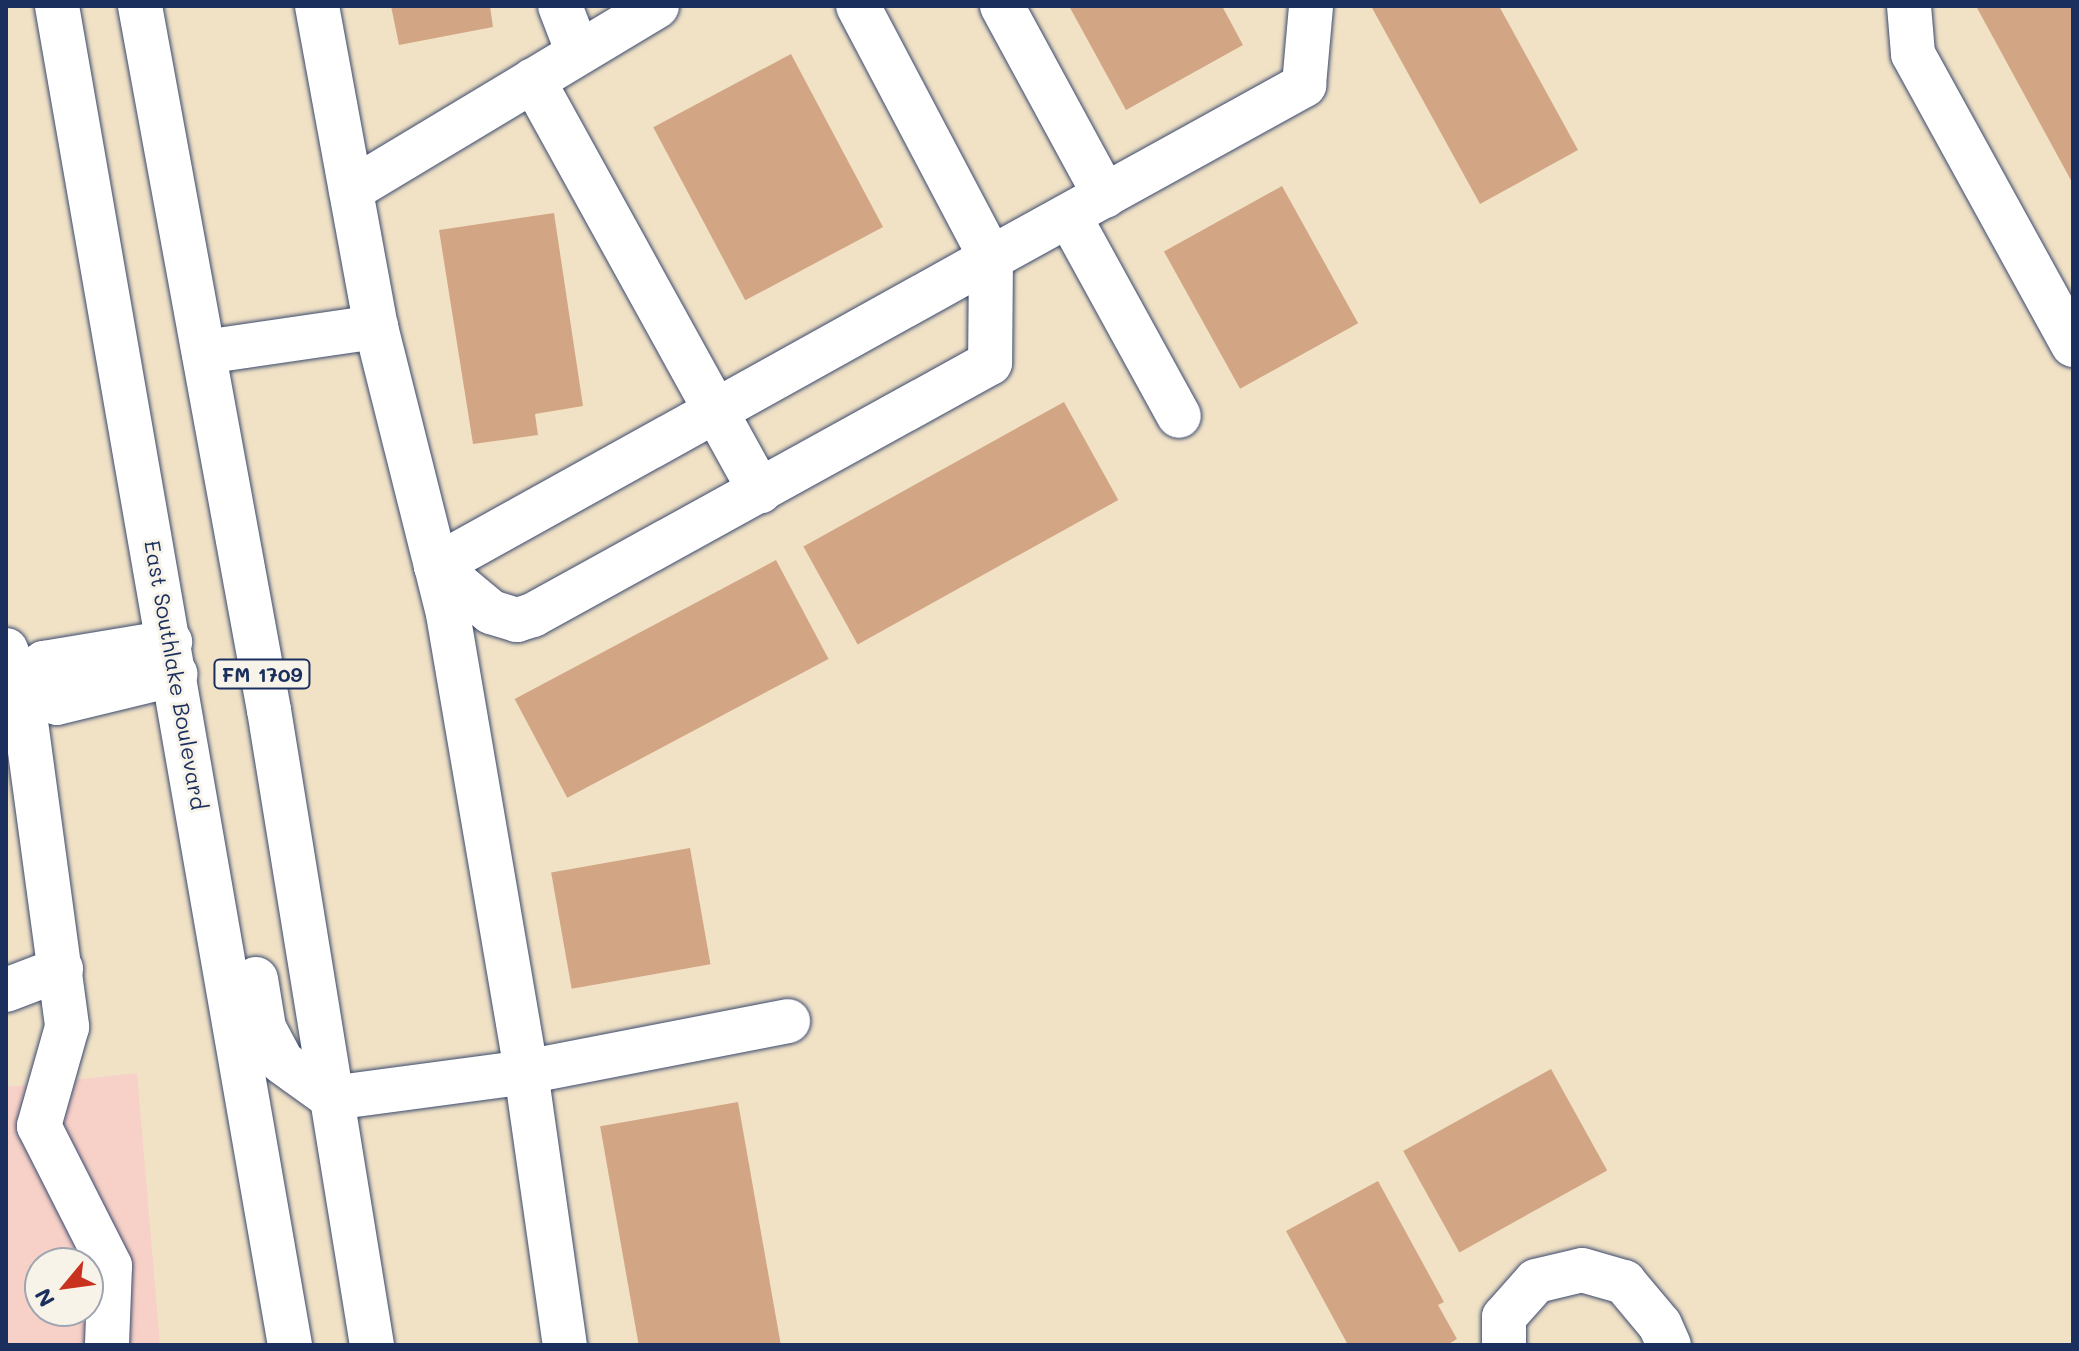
<!DOCTYPE html>
<style>
body{margin:0}
#map{position:relative;width:2079px;height:1351px;overflow:hidden;background:#f1e2c6;font-family:Mali,sans-serif}
div>[style]{position:absolute}
[style*='--x']{left:calc(var(--x)*1px);top:calc(var(--y)*1px);width:calc(var(--w)*1px);rotate:calc(var(--a)*1deg)}
.built>*{inset:0;background:#f7d1c7}
.building>*{inset:0;background:#d2a684;transform-origin:0 0}
.roads{filter:drop-shadow(0 0 2px #3b4a6e) drop-shadow(0 0 2px #3b4a6e)}
.minor>*{height:44px;margin:-22px;padding:0 22px;transform-origin:22px;border-radius:22px;background:#fff}
.major>*{height:44px;margin:-22px;padding:0 22px;transform-origin:22px;border-radius:22px;background:#fff}
span{translate:-50% -50%;white-space:nowrap;text-align:center;line-height:1.15;-webkit-text-stroke:6px #f7f3e8;paint-order:stroke}
.shield-label span{padding:2px 6px;background:#f7f3e8;border:2px solid;border-radius:6px;-webkit-text-stroke-width:0}
.shield-label{font-size:20px;color:#1b2f5e;font-weight:700}
.street-label{font-size:22px;color:#1b2f5e}
.frame{position:absolute;inset:0;border:8px solid #1b2f5e;pointer-events:none}
.north{position:absolute;left:24px;top:1247px;width:80px;height:80px;box-sizing:border-box;background:#f7f3e8;border:2px solid #9fa5b1;border-radius:50%;rotate:241deg;font-size:22px;font-weight:700;line-height:32px;text-align:center;color:#1b2f5e}
.north::after{content:'';display:block;margin:auto;width:28px;height:36px;background:#c8321e;clip-path:polygon(50% 0,100% 100%,50% 72%,0 100%)}
</style>
<div id="map">
<div class="built">
<i style="clip-path:polygon(evenodd,137px 1073px,160px 1345px,6px 1345px,6px 1087px,137px 1073px,40px 1263px,88px 1263px,88px 1311px,40px 1311px,40px 1263px)"></i>
</div>
<div class="building">
<i style="clip-path:polygon(391px 6px,490px 6px,493px 27px,399px 45px)"></i>
<i style="clip-path:polygon(1069px 6px,1222px 6px,1243px 45px,1126px 110px)"></i>
<i style="clip-path:polygon(1371px 6px,1499px 6px,1578px 150px,1480px 204px)"></i>
<i style="clip-path:polygon(1976px 6px,2073px 6px,2073px 184px)"></i>
<i style="left:791px;top:54px;width:196px;height:156px;rotate:62deg"></i>
<i style="left:1282px;top:186px;width:157px;height:135px;rotate:61deg"></i>
<i style="clip-path:polygon(554px 213px,583px 406px,535px 414px,538px 435px,473px 444px,439px 230px)"></i>
<i style="left:1064px;top:402px;width:112px;height:298px;rotate:61deg"></i>
<i style="left:776px;top:560px;width:112px;height:296px;rotate:62deg"></i>
<i style="left:690px;top:848px;width:118px;height:141px;rotate:80deg"></i>
<i style="left:1551px;top:1069px;width:116px;height:169px;rotate:61deg"></i>
<i style="left:738px;top:1102px;width:247px;height:140px;rotate:80deg"></i>
<i style="clip-path:polygon(1378px 1181px,1444px 1302px,1438px 1305px,1457px 1339px,1447px 1345px,1348px 1345px,1286px 1231px)"></i>
</div>
<div class="roads">
<div class="minor">
<i style="--x:317;--y:6;--w:326;--a:79.6"></i>
<i style="--x:376;--y:327;--w:296;--a:75.9"></i>
<i style="--x:448;--y:614;--w:465;--a:80.3"></i>
<i style="--x:526;--y:1072;--w:276;--a:81.9"></i>
<i style="--x:560;--y:6;--w:50;--a:69"></i>
<i style="--x:858;--y:6;--w:285;--a:62.2"></i>
<i style="--x:991;--y:258;--w:105;--a:90.5"></i>
<i style="--x:990;--y:363;--w:522;--a:151.13"></i>
<i style="--x:533;--y:615;--w:17;--a:163"></i>
<i style="--x:517;--y:620;--w:27;--a:-163"></i>
<i style="--x:491;--y:612;--w:72;--a:-140.1"></i>
<i style="--x:436;--y:566;--w:635;--a:-29.03"></i>
<i style="--x:991;--y:258;--w:358;--a:-28.9"></i>
<i style="--x:1304;--y:85;--w:79;--a:-84.9"></i>
<i style="--x:1002;--y:6;--w:216;--a:61.5"></i>
<i style="--x:1909;--y:6;--w:48;--a:85.2"></i>
<i style="--x:1913;--y:54;--w:332;--a:61.2"></i>
<i style="--x:533;--y:80;--w:470;--a:61.1"></i>
<i style="--x:351;--y:190;--w:357;--a:-31"></i>
<i style="--x:1069;--y:216;--w:228;--a:61.2"></i>
<i style="--x:204;--y:352;--w:174;--a:-8.3"></i>
<i style="--x:6;--y:650;--w:38;--a:67"></i>
<i style="--x:21;--y:685;--w:345;--a:82.3"></i>
<i style="--x:67;--y:1027;--w:103;--a:105.8"></i>
<i style="--x:39;--y:1126;--w:157;--a:63.1"></i>
<i style="--x:110;--y:1266;--w:79;--a:92.2"></i>
<i style="--x:21;--y:685;--w:40;--a:26.6"></i>
<i style="--x:57;--y:703;--w:122;--a:-13.7"></i>
<i style="--x:6;--y:689;--w:16;--a:-15"></i>
<i style="--x:21;--y:685;--w:32;--a:-44"></i>
<i style="--x:44;--y:663;--w:128;--a:-9.5"></i>
<i style="--x:6;--y:990;--w:59;--a:-20.9"></i>
<i style="--x:332;--y:1098;--w:196;--a:-7.6"></i>
<i style="--x:526;--y:1072;--w:267;--a:-11"></i>
<i style="--x:1504;--y:1345;--w:28;--a:-90"></i>
<i style="--x:1504;--y:1317;--w:48;--a:-48.4"></i>
<i style="--x:1536;--y:1281;--w:47;--a:-13.4"></i>
<i style="--x:1582;--y:1270;--w:44;--a:15.9"></i>
<i style="--x:1624;--y:1282;--w:56;--a:50.1"></i>
<i style="--x:1660;--y:1325;--w:22;--a:66"></i>
</div>
<div class="major">
<i style="--x:57;--y:6;--w:1359;--a:80.13"></i>
<i style="--x:140;--y:6;--w:716;--a:79.62"></i>
<i style="--x:269;--y:710;--w:643;--a:80.79"></i>
<i style="--x:256;--y:979;--w:50;--a:80.7"></i>
<i style="--x:264;--y:1028;--w:38;--a:62"></i>
<i style="--x:282;--y:1062;--w:62;--a:35.8"></i>
</div>
</div>
<div class="shield-label">
<span style="left:262px;top:674px">FM 1709</span>
</div>
<div class="street-label">
<span style="left:176px;top:675px;rotate:80deg">East Southlake Boulevard</span>
</div>
<div class="frame"></div>
<div class="north">N</div>
</div>
